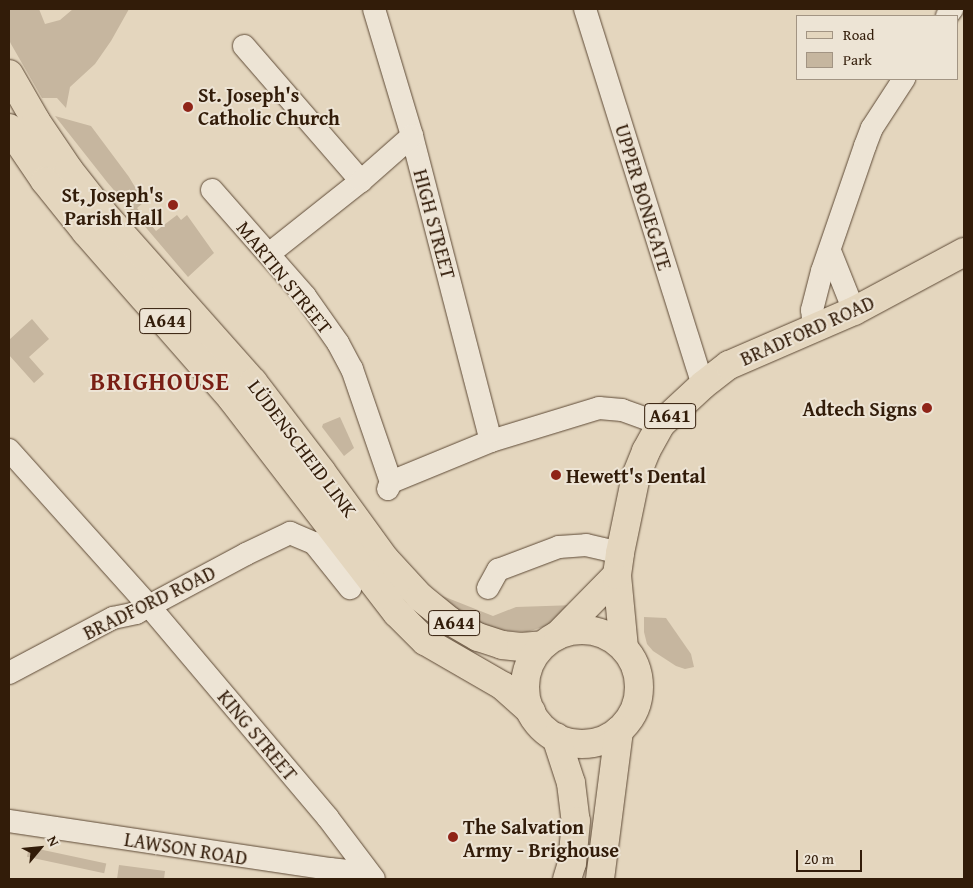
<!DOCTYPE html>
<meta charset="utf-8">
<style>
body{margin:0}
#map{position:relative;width:973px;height:888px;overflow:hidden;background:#e4d6be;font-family:"Gentium Book Plus",serif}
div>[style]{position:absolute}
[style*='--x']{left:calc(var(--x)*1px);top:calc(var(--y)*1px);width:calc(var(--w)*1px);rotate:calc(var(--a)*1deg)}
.green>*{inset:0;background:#c6b69f;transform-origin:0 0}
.roads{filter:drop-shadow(0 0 1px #5e4a36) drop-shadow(0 0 1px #5e4a36)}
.street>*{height:22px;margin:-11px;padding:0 11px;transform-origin:11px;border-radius:11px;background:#ede4d5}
.primary>*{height:28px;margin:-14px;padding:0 14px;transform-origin:14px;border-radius:14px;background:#e4d6be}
.primary>.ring{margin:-14px;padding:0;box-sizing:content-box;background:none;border:28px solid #e4d6be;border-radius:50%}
.dots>*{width:14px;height:14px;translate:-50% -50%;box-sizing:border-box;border:2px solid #ede4d5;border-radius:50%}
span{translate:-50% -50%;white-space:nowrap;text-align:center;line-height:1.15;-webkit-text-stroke:4px #ede4d5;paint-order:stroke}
.shield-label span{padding:1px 4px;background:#ede4d5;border:1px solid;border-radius:4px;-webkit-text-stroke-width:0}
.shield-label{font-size:19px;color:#321c09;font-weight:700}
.poi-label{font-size:20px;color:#321c09;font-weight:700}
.left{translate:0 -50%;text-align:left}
.right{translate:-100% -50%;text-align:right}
.street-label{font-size:20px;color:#321c09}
.district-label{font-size:25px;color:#7a1f14;font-weight:700;letter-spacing:1px}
.frame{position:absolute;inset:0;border:10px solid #321c09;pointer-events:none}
.legend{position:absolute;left:796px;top:15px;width:162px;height:65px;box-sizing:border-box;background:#ede4d5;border:1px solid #a29483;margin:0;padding:6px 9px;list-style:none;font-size:15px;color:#321c09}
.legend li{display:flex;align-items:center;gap:10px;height:25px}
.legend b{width:25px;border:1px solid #a29483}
.north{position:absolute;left:15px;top:823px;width:50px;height:50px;-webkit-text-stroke:4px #ede4d5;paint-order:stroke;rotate:62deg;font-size:14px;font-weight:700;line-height:20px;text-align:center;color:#321c09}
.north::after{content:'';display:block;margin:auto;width:18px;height:22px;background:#321c09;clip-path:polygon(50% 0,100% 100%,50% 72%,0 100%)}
.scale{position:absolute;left:796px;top:850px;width:66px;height:22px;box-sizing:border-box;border:2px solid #321c09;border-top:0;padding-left:6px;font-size:15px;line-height:18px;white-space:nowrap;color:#321c09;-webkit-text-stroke:4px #ede4d5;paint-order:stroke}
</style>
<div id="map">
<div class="green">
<i style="clip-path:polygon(9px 9px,39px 9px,45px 24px,60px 20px,73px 9px,129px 9px,111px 41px,95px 64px,70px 87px,66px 108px,57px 98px,42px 98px,11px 44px,9px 40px)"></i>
<i style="clip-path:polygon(55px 116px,91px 126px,129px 177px,144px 202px,137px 208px,156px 231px,177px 215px,181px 220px,187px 215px,214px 253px,188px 277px,107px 182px)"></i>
<i style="clip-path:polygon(32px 319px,49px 339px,29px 357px,44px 374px,34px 383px,9px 355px,9px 340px)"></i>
<i style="clip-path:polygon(340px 417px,354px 448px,344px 456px,322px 427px,323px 424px)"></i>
<i style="clip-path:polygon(435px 593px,493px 616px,516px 607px,576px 605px,549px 625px,527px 632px,497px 630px,474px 625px)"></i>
<i style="clip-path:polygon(644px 617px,666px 618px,691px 654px,694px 667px,685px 669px,676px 666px,653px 651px,647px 644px,644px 632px)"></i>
<i style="left:29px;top:847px;width:79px;height:10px;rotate:12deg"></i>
<i style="clip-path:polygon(119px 865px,165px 871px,164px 879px,117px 879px)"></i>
</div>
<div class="roads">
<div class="street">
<i style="--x:374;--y:9;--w:133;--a:73.3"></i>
<i style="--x:412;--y:136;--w:315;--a:75.5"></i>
<i style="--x:585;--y:9;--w:394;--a:72.6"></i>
<i style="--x:947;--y:16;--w:9;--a:-54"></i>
<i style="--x:244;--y:46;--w:179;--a:49.1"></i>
<i style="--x:212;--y:190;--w:141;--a:48.7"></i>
<i style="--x:305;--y:296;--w:57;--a:54.9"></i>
<i style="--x:338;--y:343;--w:30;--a:62"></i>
<i style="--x:352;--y:369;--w:120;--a:71"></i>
<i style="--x:830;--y:251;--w:65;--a:68.2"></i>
<i style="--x:270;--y:253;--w:116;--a:-38.4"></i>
<i style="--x:361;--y:181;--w:68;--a:-41.4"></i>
<i style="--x:814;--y:328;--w:18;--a:-96"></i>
<i style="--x:812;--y:310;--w:40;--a:-75.6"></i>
<i style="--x:822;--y:271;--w:132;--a:-71"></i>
<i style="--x:865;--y:146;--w:19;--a:-69"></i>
<i style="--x:872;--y:128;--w:59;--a:-56.9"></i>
<i style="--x:9;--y:450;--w:210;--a:48.1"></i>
<i style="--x:149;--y:606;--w:277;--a:49.8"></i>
<i style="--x:328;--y:818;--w:76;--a:53"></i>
<i style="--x:388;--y:489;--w:8;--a:-67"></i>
<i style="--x:391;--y:482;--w:108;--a:-22.3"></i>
<i style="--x:491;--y:441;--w:113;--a:-17"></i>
<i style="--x:599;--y:408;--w:23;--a:5"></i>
<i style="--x:622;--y:410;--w:41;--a:19.7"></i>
<i style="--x:488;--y:588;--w:21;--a:-61"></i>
<i style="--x:498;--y:570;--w:65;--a:-20.7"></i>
<i style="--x:559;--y:547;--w:27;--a:-4"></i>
<i style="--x:586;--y:545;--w:35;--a:13"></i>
<i style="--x:9;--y:673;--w:118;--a:-27.9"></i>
<i style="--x:113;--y:618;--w:24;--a:-12"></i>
<i style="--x:136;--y:613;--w:125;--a:-28.2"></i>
<i style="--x:246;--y:554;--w:49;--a:-25.5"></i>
<i style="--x:290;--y:533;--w:26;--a:23"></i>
<i style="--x:314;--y:543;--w:58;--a:51.3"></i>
<i style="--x:9;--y:821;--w:325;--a:8.5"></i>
<i style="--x:330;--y:869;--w:18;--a:6"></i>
<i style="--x:348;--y:871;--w:16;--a:-15"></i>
</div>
<div class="primary">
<i style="--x:9;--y:74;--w:54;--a:60.1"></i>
<i style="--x:36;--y:121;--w:59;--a:56"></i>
<i style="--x:69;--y:170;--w:55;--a:51.7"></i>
<i style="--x:103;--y:213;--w:226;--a:48.4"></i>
<i style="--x:253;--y:382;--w:112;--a:52.6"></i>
<i style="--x:321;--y:471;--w:109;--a:54"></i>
<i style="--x:385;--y:559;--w:52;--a:47.4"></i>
<i style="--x:420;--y:597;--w:38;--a:39"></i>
<i style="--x:450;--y:621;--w:32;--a:30"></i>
<i style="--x:478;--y:637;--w:25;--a:18"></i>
<i style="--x:502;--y:645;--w:19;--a:6"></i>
<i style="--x:521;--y:647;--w:22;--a:-5"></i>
<i style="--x:9;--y:128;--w:64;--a:55.8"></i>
<i style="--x:45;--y:181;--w:65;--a:51.2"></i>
<i style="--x:86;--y:232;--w:222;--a:48.8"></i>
<i style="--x:232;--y:399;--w:270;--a:52.4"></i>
<i style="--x:397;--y:613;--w:40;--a:45"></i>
<i style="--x:425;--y:641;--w:90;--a:30"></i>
<i style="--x:503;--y:686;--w:38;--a:42"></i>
<i class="ring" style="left:525px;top:630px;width:86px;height:86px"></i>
<i style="--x:558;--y:635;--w:84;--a:-45.5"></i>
<i style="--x:624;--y:648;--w:73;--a:-95.5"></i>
<i style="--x:617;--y:575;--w:22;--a:-82"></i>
<i style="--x:620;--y:553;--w:79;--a:-78.3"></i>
<i style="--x:636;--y:476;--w:27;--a:-68"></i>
<i style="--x:646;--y:451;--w:31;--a:-61"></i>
<i style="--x:661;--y:424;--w:57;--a:-42.9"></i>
<i style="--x:703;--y:385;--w:33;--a:-38"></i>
<i style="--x:729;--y:365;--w:136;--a:-23.4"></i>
<i style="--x:854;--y:311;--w:125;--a:-28.2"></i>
<i style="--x:556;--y:737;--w:48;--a:71.9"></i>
<i style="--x:571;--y:783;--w:38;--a:83"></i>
<i style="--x:576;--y:821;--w:42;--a:95.4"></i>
<i style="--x:572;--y:863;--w:17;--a:107"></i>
<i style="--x:600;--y:879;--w:150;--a:-82.7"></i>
</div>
</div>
<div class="dots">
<i style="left:188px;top:107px;background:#8f2418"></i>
<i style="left:173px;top:205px;background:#8f2418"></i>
<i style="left:927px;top:408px;background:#8f2418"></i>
<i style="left:556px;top:475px;background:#8f2418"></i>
<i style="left:453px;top:837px;background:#8f2418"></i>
</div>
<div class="shield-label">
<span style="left:165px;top:321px">A644</span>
<span style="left:670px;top:416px">A641</span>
<span style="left:454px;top:623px">A644</span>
</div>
<div class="poi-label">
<span class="left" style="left:198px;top:106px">St. Joseph's<br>Catholic Church</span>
<span class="right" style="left:163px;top:206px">St, Joseph's<br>Parish Hall</span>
<span class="right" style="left:917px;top:408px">Adtech Signs</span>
<span class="left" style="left:566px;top:475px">Hewett's Dental</span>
<span class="left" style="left:463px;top:838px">The Salvation<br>Army - Brighouse</span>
</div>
<div class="street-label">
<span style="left:644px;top:197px;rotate:73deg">UPPER BONEGATE</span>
<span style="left:435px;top:224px;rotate:75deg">HIGH STREET</span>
<span style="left:285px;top:277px;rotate:51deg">MARTIN STREET</span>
<span style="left:807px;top:330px;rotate:-24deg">BRADFORD ROAD</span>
<span style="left:303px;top:448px;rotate:53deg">LÜDENSCHEID LINK</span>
<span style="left:149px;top:602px;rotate:-26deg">BRADFORD ROAD</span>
<span style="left:258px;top:735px;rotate:50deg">KING STREET</span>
<span style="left:186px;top:848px;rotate:9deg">LAWSON ROAD</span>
</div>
<div class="district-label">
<span style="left:160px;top:381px">BRIGHOUSE</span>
</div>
<div class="frame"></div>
<ul class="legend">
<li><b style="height:6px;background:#e4d6be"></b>Road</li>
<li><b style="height:14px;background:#c6b69f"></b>Park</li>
</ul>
<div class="north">N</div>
<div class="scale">20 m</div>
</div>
